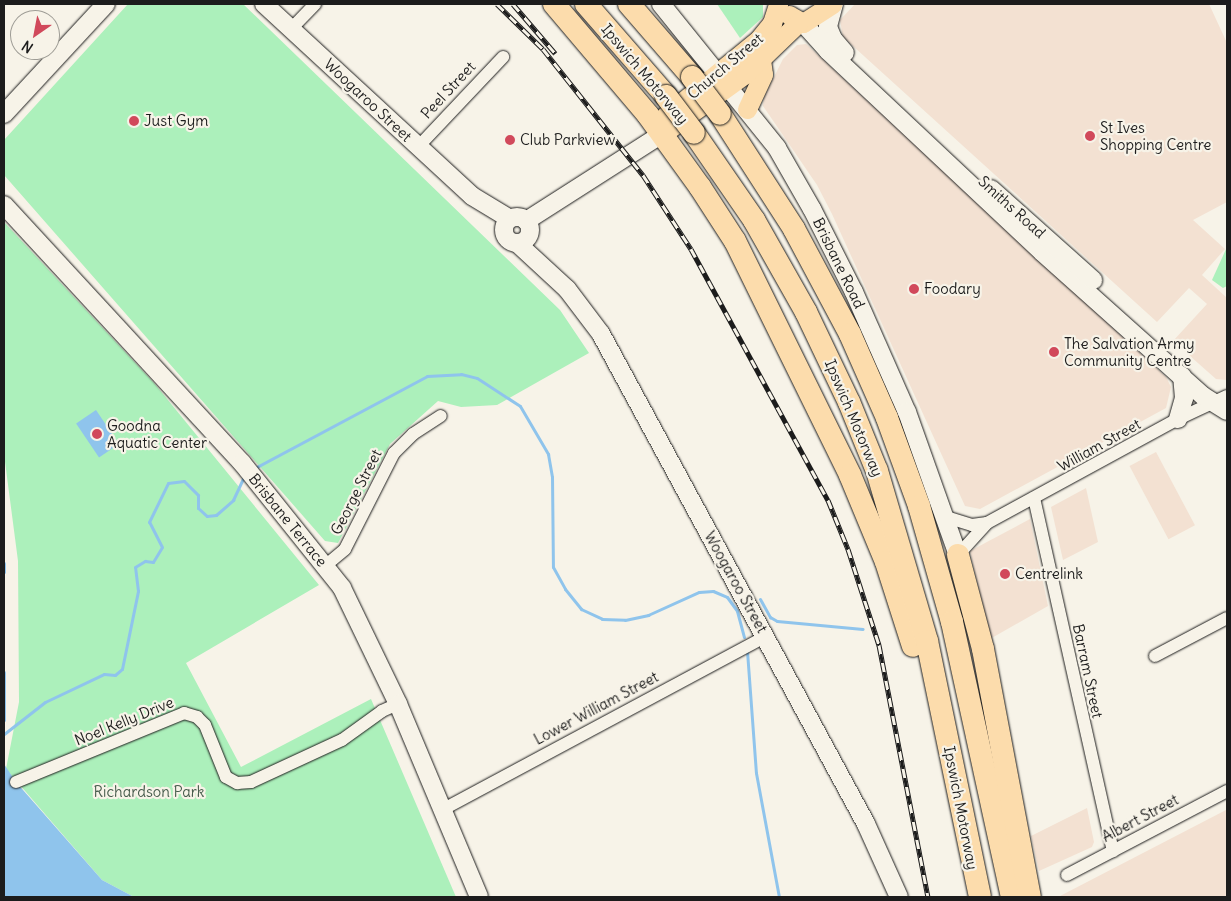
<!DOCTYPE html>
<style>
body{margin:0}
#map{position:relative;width:1231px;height:901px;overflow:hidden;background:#f7f3e8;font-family:Delius,sans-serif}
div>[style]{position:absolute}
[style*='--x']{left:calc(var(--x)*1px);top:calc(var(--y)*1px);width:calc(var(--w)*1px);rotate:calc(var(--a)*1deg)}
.built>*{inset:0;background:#f3e1d2;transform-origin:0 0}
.green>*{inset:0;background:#acf0bb}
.water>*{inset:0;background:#8fc4ec;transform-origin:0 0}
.stream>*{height:3px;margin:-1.5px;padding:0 1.5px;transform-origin:1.5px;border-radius:1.5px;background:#8fc4ec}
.roads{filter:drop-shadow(0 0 1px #1c1c1c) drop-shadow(0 0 1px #1c1c1c)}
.street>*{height:12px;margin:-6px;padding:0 6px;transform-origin:6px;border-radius:6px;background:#f7f3e8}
.secondary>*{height:18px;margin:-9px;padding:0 9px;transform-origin:9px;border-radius:9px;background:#f7f3e8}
.secondary>.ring{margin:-9px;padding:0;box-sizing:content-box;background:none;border:18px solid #f7f3e8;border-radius:50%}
.primary>*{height:19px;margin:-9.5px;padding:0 9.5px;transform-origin:9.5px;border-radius:9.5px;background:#fcdcac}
.highway>*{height:22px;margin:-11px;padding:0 11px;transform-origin:11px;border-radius:11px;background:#fcdcac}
.rail>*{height:5px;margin-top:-2.5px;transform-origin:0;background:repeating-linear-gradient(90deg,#f7f3e8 0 9px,#1c1c1c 0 18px);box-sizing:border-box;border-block:1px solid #1c1c1c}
.bridges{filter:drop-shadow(0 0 1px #1c1c1c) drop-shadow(0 0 1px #1c1c1c)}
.highway-bridge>*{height:22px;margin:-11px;padding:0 11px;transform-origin:11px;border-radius:11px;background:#fcdcac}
.dots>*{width:14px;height:14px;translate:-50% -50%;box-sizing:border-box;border:2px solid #f7f3e8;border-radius:50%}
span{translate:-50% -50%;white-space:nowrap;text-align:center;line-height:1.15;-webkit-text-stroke:4.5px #f7f3e8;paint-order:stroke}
.street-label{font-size:15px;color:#1c1c1c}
.poi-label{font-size:15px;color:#1c1c1c}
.left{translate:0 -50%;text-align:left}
.park-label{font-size:15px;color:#475c4c}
.frame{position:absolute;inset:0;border:5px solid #1c1c1c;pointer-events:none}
.north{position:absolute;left:10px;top:10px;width:50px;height:50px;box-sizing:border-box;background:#f7f3e8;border:1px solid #9f9d96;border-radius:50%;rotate:213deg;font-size:14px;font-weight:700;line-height:20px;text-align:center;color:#1c1c1c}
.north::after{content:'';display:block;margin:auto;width:18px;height:22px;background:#d1495b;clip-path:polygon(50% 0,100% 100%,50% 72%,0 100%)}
</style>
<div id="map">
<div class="built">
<i style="clip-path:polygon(855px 4px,1209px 4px,1227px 43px,1227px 202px,1193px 220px,1225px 249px,1202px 275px,1227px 298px,1227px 380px,1216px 379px,1173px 341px,1207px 304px,1189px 288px,1157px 322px,843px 37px,840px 20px)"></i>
<i style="clip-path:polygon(806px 44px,1166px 377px,1171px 387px,1166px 408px,980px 509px,965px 506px,832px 214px,817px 185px,763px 106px,764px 97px,783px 59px,797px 45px)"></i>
<i style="left:1156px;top:452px;width:83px;height:30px;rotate:62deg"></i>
<i style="clip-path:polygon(1086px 488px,1098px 542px,1063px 560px,1051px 507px)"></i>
<i style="clip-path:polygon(1030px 519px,1048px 606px,990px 639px,970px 551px)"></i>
<i style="clip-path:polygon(1087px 808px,1094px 842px,1092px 847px,1039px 871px,1031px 836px)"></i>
<i style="clip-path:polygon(1226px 810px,1227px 897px,1059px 897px,1060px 896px)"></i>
</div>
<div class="green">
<i style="clip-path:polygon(128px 4px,243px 4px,560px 310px,589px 353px,497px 405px,461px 407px,438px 401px,390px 444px,338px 543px,325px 541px,4px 175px,4px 140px)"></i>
<i style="clip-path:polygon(717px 4px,763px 4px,763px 17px,740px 38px)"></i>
<i style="clip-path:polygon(4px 222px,154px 383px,319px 585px,186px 663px,241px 767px,371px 699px,456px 897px,134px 897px,102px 880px,6px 769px,19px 702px,18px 561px,4px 454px)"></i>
<i style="clip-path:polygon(1227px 247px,1227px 286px,1223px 288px,1212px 280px)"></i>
</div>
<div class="water">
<i style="left:96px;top:410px;width:41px;height:24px;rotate:56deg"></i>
<i style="clip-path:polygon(4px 764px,16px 782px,102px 880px,134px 897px,4px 897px)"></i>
</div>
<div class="stream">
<i style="--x:253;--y:469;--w:197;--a:-28.1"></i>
<i style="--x:427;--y:376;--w:34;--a:-3"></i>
<i style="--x:461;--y:374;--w:16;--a:14"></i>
<i style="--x:477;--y:378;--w:51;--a:33.1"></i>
<i style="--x:520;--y:406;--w:56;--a:59.7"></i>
<i style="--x:548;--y:454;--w:23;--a:80"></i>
<i style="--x:552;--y:477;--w:90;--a:89.4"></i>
<i style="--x:553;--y:567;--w:25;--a:61"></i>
<i style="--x:565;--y:589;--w:26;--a:51"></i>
<i style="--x:581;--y:609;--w:23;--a:25"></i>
<i style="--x:602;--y:619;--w:23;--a:2"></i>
<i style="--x:625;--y:620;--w:24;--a:-12"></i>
<i style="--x:648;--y:615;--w:56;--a:-24.3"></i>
<i style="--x:699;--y:592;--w:14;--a:-4"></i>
<i style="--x:713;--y:591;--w:15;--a:23"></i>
<i style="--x:727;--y:597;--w:17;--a:54"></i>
<i style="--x:737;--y:611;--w:27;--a:75"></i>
<i style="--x:4;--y:563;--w:9;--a:90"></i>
<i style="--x:760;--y:599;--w:21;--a:61"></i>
<i style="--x:770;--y:617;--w:8;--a:30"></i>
<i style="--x:777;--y:621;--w:86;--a:5.3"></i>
<i style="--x:747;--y:651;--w:122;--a:85.8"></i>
<i style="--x:756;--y:773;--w:126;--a:79.5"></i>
<i style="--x:4;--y:672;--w:48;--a:90"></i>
<i style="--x:4;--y:734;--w:52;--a:-38"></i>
<i style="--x:45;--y:702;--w:65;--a:-25.4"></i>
<i style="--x:104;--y:674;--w:11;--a:5"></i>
<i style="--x:115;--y:675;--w:9;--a:-41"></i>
<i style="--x:122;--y:669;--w:80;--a:-78.4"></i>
<i style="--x:138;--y:591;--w:24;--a:-97"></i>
<i style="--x:135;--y:567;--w:12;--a:-31"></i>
<i style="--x:145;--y:561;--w:8;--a:7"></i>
<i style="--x:153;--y:562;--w:17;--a:-59"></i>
<i style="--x:162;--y:547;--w:28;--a:-117"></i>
<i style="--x:149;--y:522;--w:43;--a:-64"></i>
<i style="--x:168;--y:483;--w:16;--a:-7"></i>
<i style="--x:184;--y:481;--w:20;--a:45"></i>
<i style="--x:198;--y:495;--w:13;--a:90"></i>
<i style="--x:198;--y:508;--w:12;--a:42"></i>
<i style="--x:207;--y:516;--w:9;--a:-6"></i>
<i style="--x:216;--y:515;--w:23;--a:-41"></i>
<i style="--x:233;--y:500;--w:26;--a:-65"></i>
</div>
<div class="roads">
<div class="street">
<i style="--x:291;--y:29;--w:35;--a:-46"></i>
<i style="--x:418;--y:147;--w:124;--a:-46.6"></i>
<i style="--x:1034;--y:498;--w:362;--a:77.4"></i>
<i style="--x:946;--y:517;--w:27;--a:17"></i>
<i style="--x:972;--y:525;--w:15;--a:-8"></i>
<i style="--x:987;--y:523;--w:217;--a:-28.6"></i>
<i style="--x:1178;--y:419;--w:54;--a:-25.1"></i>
<i style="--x:958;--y:555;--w:43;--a:-47.8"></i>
<i style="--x:325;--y:566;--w:26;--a:-40"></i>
<i style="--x:345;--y:549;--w:108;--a:-63"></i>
<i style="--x:394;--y:453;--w:27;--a:-45"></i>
<i style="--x:413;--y:434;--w:33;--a:-33"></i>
<i style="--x:1155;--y:656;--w:81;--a:-27.8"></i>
<i style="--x:16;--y:782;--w:182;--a:-22.3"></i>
<i style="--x:184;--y:713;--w:14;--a:17"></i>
<i style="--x:197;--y:717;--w:11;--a:45"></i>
<i style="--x:205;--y:725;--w:56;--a:68"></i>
<i style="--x:226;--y:777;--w:13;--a:29"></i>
<i style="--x:237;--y:783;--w:14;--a:-4"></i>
<i style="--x:251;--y:782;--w:100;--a:-24.8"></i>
<i style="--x:342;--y:740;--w:49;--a:-35.9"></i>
<i style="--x:382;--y:711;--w:17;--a:-24"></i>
<i style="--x:442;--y:810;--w:368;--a:-28.2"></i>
<i style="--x:1067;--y:875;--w:181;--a:-27.7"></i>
</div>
<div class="secondary">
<i style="--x:264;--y:4;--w:283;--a:42.7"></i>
<i style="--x:472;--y:196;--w:44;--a:31.2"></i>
<i style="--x:661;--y:4;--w:185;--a:51.1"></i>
<i style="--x:777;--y:148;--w:70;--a:60.2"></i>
<i style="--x:812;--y:209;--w:93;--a:63.2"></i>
<i style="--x:854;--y:292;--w:131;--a:66.2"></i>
<i style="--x:907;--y:412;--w:152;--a:70.4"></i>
<i style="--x:834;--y:4;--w:24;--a:105"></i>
<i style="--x:828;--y:27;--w:13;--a:67"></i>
<i style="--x:833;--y:39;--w:18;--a:49"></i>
<i style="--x:803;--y:23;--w:38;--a:48"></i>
<i style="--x:828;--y:51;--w:294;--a:43.2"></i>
<i style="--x:1042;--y:252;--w:216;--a:41.8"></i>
<i style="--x:1203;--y:396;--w:28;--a:32"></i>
<i style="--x:4;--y:114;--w:150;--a:-47.2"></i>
<i style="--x:991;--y:189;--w:137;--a:41.7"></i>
<i style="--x:4;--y:205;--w:351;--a:47.3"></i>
<i style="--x:242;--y:463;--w:160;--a:51.3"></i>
<i style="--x:342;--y:588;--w:129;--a:64.2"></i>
<i style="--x:398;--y:704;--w:209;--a:67.2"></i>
<i class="ring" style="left:504px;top:217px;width:8px;height:8px"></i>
<i style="--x:526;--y:221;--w:161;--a:-32.6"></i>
<i style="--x:517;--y:243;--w:68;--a:42.6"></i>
<i style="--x:567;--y:289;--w:56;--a:52.9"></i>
<i style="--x:601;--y:334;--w:557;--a:61.59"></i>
<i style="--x:866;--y:824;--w:80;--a:65.7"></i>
<i style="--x:1178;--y:419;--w:22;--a:-74"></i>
<i style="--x:1184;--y:398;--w:22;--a:-95"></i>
</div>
<div class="primary">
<i style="--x:789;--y:15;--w:16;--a:30"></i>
<i style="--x:803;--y:23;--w:35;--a:-33"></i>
<i style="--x:747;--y:109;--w:38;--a:-65"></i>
<i style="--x:763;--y:74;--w:14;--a:-98"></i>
<i style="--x:665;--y:116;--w:122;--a:-39.3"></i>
<i style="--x:759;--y:39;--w:21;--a:-51"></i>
<i style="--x:772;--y:23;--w:20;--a:-72"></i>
<i style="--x:662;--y:134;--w:102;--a:-35.9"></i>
<i style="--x:745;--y:74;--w:75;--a:-43.9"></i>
</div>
<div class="highway">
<i style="--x:554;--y:4;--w:145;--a:49.7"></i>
<i style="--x:648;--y:115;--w:89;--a:54.2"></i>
<i style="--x:700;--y:187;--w:64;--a:57.1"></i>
<i style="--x:735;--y:241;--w:261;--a:63.8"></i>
<i style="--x:850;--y:475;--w:94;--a:67.5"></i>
<i style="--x:886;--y:562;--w:88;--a:72.2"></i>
<i style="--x:586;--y:4;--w:122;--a:49"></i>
<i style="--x:629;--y:4;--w:96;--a:49.2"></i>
<i style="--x:720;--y:114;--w:137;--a:57.2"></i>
<i style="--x:794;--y:229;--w:119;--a:61.9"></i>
<i style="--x:850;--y:334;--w:92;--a:66.2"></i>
<i style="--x:887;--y:418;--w:94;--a:70"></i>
<i style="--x:919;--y:506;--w:121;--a:74.1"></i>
<i style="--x:952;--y:622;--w:281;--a:77.7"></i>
<i style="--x:694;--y:133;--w:106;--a:55.4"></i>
<i style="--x:754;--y:220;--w:106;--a:60.5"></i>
<i style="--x:806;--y:312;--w:100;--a:64.5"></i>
<i style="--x:849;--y:402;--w:74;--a:67.9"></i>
<i style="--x:877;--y:471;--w:177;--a:73.6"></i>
<i style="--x:927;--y:641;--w:261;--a:78.3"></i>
<i style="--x:958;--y:555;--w:97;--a:75.1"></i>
<i style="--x:983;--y:649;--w:252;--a:79.3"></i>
</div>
</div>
<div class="rail">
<i style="--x:497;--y:4;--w:64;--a:44.4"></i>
<i style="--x:543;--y:49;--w:161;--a:51.6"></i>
<i style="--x:643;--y:175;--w:88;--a:57"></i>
<i style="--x:691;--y:249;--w:286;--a:61.4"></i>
<i style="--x:828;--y:500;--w:53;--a:67.8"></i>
<i style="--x:848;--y:549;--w:101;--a:72.1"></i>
<i style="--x:879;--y:645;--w:257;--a:79"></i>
<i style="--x:513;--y:4;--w:65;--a:49.4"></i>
</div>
<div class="bridges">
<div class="highway-bridge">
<i style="--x:692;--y:77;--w:46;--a:52.9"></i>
<i style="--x:666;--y:96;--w:46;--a:52.9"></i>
</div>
</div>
<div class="dots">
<i style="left:134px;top:121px;background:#d1495b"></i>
<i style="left:1090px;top:136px;background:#d1495b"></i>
<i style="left:510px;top:140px;background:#d1495b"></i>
<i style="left:914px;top:289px;background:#d1495b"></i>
<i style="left:1054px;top:352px;background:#d1495b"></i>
<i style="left:97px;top:434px;background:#d1495b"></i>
<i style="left:1005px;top:574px;background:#d1495b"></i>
</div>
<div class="street-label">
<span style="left:725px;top:66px;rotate:-40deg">Church Street</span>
<span style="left:645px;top:74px;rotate:50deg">Ipswich Motorway</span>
<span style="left:448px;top:90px;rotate:-47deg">Peel Street</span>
<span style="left:368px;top:100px;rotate:43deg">Woogaroo Street</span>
<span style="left:1012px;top:207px;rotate:42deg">Smiths Road</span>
<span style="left:839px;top:263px;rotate:64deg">Brisbane Road</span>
<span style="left:854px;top:418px;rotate:67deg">Ipswich Motorway</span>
<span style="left:1099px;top:445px;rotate:-29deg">William Street</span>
<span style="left:356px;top:492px;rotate:-63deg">George Street</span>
<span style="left:288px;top:520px;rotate:51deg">Brisbane Terrace</span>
<span style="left:736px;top:582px;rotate:61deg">Woogaroo Street</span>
<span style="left:1088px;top:671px;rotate:78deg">Barram Street</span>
<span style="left:596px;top:708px;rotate:-28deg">Lower William Street</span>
<span style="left:124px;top:721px;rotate:-22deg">Noel Kelly Drive</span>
<span style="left:961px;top:808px;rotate:79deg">Ipswich Motorway</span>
<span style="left:1140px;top:818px;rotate:-28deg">Albert Street</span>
</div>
<div class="poi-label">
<span class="left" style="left:144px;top:121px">Just Gym</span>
<span class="left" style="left:1100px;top:136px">St Ives<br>Shopping Centre</span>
<span class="left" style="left:520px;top:140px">Club Parkview</span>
<span class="left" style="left:924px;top:289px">Foodary</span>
<span class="left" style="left:1064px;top:352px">The Salvation Army<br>Community Centre</span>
<span class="left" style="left:107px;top:434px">Goodna<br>Aquatic Center</span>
<span class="left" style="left:1015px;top:574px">Centrelink</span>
</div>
<div class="park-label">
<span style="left:149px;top:792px">Richardson Park</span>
</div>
<div class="frame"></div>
<div class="north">N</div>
</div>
